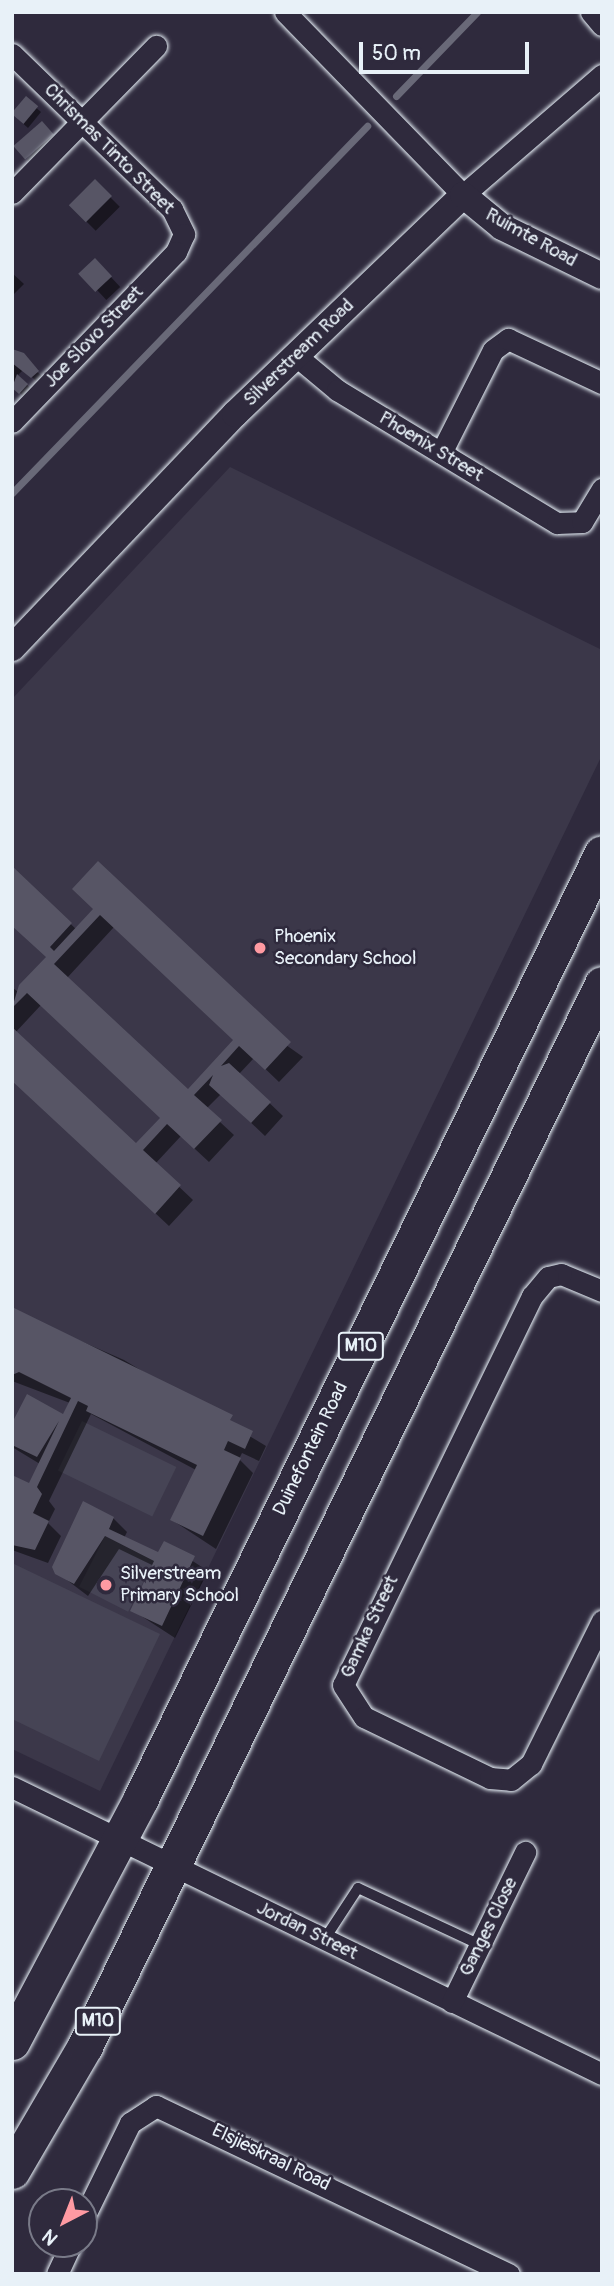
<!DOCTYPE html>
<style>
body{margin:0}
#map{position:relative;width:614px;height:2286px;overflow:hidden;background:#2f2a3d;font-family:Pangolin,sans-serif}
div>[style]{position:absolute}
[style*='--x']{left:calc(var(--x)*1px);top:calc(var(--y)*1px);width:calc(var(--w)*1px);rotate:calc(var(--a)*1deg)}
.built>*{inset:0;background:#3b3749}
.green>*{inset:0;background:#464455;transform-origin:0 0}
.shadow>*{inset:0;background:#0007;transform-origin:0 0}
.stream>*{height:7px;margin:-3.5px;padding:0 3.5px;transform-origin:3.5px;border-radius:3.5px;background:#696978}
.building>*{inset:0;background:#575565;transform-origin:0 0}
.roads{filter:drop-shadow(0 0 2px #e8f1f8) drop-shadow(0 0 2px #e8f1f8)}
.service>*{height:10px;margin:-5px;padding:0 5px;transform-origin:5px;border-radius:5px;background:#2f2a3d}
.minor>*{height:21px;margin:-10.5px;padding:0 10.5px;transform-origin:10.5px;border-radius:10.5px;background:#2f2a3d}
.tertiary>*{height:26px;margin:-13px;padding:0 13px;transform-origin:13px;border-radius:13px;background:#2f2a3d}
.primary>*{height:35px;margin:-17.5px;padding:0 17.5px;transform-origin:17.5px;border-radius:17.5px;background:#2f2a3d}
.dots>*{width:19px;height:19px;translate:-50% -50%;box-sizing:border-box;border:4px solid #2f2a3d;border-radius:50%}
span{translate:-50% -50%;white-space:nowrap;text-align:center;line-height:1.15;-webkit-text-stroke:5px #2f2a3d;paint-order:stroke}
.shield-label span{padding:2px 5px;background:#2f2a3d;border:2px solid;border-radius:5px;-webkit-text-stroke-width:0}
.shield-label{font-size:18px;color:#e8f1f8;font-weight:700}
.street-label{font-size:19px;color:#e8f1f8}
.poi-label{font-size:19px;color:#e8f1f8}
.left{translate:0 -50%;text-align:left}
.frame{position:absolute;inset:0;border:14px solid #e8f1f8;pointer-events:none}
.north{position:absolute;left:28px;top:2188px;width:70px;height:70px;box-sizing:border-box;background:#2f2a3d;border:2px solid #797a88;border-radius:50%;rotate:222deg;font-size:19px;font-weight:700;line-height:28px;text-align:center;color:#e8f1f8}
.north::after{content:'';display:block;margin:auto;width:24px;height:32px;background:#ff9aa2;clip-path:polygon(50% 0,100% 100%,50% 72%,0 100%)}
.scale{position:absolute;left:359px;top:42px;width:170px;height:32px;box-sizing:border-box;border:4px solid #e8f1f8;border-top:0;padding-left:9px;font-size:21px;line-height:24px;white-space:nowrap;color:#e8f1f8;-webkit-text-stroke:5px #2f2a3d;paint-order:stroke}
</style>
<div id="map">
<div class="built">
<i style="clip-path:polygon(230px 467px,602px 650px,602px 755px,100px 1791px,12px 1749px,12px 699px)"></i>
</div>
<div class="green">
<i style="left:82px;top:1421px;width:105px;height:55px;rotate:26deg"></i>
<i style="left:105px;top:1536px;width:55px;height:57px;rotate:27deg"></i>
<i style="clip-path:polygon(12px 1563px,160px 1634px,99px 1761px,12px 1719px)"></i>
</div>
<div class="shadow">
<i style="clip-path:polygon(26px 99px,41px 112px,28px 128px,18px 119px)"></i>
<i style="clip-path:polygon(51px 133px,62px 145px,36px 169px,27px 160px)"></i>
<i style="left:95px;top:182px;width:35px;height:34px;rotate:45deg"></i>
<i style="left:95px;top:260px;width:37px;height:19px;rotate:47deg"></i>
<i style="clip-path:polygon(12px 273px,24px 284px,12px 296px)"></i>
<i style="clip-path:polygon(12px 351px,42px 376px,36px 381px,24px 369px,18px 375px,31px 389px,24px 397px,12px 385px)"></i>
<i style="clip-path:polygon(evenodd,12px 869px,77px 930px,95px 910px,303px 1057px,279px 1082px,254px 1058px,239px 1074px,283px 1116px,265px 1136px,221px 1094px,206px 1109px,234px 1135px,209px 1162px,181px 1136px,155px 1164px,193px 1200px,169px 1226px,12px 1079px,12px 987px,18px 992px,48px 957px,12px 869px,114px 927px,235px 1041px,188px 1091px,67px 978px,114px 927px,12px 869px,41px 1005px,162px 1118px,136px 1146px,15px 1033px,41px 1005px)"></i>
<i style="clip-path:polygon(12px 1311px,124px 1360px,266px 1446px,259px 1461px,242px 1453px,239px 1459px,253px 1473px,216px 1549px,172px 1520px,196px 1470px,91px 1414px,49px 1501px,55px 1509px,48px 1523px,61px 1536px,48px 1563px,12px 1550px,12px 1477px,30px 1486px,40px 1464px,12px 1447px,12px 1427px,64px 1416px,70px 1403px,12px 1381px)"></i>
<i style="clip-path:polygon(113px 1518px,127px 1532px,124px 1538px,159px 1555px,165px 1543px,208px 1571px,175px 1638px,132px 1610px,154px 1566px,119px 1549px,88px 1596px,67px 1580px)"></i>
</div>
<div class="stream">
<i style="--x:396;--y:96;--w:117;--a:-46"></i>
<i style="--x:12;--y:493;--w:511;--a:-45.95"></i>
</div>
<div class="building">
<i style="left:26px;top:96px;width:16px;height:23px;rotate:40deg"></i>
<i style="left:42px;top:121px;width:18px;height:38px;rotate:49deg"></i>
<i style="left:95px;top:179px;width:24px;height:37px;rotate:45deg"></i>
<i style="left:95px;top:258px;width:25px;height:23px;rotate:47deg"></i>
<i style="clip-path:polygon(12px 349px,24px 353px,39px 371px,31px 378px,12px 363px)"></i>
<i style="clip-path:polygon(17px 374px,28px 384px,19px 394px,12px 388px)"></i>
<i style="clip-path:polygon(evenodd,98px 861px,291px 1042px,265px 1070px,239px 1046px,221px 1066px,229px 1063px,271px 1102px,251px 1123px,209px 1085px,213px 1075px,194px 1095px,222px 1120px,194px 1149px,167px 1124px,143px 1150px,181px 1185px,155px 1214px,12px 1081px,12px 1027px,136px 1143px,160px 1118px,27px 993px,12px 1008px,19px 985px,46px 957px,12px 926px,12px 866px,72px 923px,50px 947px,54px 951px,93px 909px,72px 889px,98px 861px,100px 915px,233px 1040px,188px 1089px,54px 964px,100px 915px)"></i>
<i style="clip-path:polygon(12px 1307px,233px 1415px,230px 1420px,253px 1431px,245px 1449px,228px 1441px,224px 1450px,241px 1458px,203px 1536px,170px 1520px,197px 1465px,86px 1411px,88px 1406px,78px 1401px,37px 1487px,42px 1494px,33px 1513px,49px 1521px,35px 1550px,12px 1545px,12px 1475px,29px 1483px,59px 1421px,37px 1457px,12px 1445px,12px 1423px,27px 1394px,63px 1414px,71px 1398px,19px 1372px,12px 1375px)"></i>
<i style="clip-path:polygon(83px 1501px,114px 1517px,109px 1529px,158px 1552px,164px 1541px,195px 1556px,162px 1626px,130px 1611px,154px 1561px,105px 1536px,74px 1584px,55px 1574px,52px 1567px)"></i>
</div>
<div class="roads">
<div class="service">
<i style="--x:324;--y:1940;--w:62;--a:-56.8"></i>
<i style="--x:358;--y:1888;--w:135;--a:25"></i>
</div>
<div class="minor">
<i style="--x:285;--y:12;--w:255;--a:45.8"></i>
<i style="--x:463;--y:195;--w:184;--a:-40.8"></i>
<i style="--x:591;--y:12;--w:17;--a:50"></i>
<i style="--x:12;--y:54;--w:223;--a:44.1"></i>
<i style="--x:172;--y:209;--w:28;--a:64"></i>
<i style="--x:184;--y:234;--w:20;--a:114"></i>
<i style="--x:176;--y:252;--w:236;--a:134"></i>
<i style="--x:12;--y:193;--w:206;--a:-45.6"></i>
<i style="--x:295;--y:355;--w:55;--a:39.8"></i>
<i style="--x:337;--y:390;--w:257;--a:31.2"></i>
<i style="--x:557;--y:523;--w:25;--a:-2"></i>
<i style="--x:582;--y:522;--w:39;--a:-59"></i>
<i style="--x:441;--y:453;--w:115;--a:-63.2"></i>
<i style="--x:493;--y:350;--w:19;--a:-36"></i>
<i style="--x:508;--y:339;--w:104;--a:25.1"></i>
<i style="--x:602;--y:1291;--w:44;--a:-157.5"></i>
<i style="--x:561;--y:1274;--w:13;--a:167"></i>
<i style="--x:548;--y:1277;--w:25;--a:130"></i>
<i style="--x:532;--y:1296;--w:432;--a:115.9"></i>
<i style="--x:343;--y:1685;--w:38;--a:57"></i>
<i style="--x:364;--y:1717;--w:140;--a:25.8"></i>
<i style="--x:490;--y:1778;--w:21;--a:5"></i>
<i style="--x:511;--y:1780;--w:26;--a:-39"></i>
<i style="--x:531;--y:1764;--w:160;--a:-63.6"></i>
<i style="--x:12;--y:1787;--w:656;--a:25.94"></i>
<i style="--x:452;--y:2002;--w:167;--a:-64"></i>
<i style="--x:84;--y:2217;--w:105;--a:-63.9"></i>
<i style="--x:130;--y:2123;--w:31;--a:-33"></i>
<i style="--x:156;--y:2106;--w:391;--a:25.5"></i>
<i style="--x:57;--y:2274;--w:33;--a:-65"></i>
</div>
<div class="tertiary">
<i style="--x:12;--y:648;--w:323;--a:-46.4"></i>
<i style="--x:235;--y:414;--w:316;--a:-43.8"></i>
<i style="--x:463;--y:195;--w:50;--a:39.4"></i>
<i style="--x:502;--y:227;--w:111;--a:26.1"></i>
</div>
<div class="primary">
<i style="--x:12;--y:2042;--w:276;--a:-62.1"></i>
<i style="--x:141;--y:1798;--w:1051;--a:-64"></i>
<i style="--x:12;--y:2171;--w:145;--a:-59.7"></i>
<i style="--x:85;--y:2046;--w:1181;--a:-64.04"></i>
</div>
</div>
<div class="dots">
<i style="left:260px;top:948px;background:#ff9aa2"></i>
<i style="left:106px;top:1585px;background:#ff9aa2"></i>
</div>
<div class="shield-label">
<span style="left:361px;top:1346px">M10</span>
<span style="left:98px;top:2021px">M10</span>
</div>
<div class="street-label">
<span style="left:109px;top:149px;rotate:45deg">Chrismas Tinto Street</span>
<span style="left:531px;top:238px;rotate:29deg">Ruimte Road</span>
<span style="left:94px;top:337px;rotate:-46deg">Joe Slovo Street</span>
<span style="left:299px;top:353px;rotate:-44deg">Silverstream Road</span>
<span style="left:431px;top:447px;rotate:31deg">Phoenix Street</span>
<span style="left:311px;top:1449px;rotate:-64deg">Duinefontein Road</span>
<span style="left:370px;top:1627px;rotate:-65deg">Gamka Street</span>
<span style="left:489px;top:1927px;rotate:-64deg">Ganges Close</span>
<span style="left:307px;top:1931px;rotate:26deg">Jordan Street</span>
<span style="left:271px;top:2158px;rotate:26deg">Elsjieskraal Road</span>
</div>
<div class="poi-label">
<span class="left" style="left:274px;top:948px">Phoenix<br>Secondary School</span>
<span class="left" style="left:120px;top:1585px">Silverstream<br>Primary School</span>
</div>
<div class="frame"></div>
<div class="north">N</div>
<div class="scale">50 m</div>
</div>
